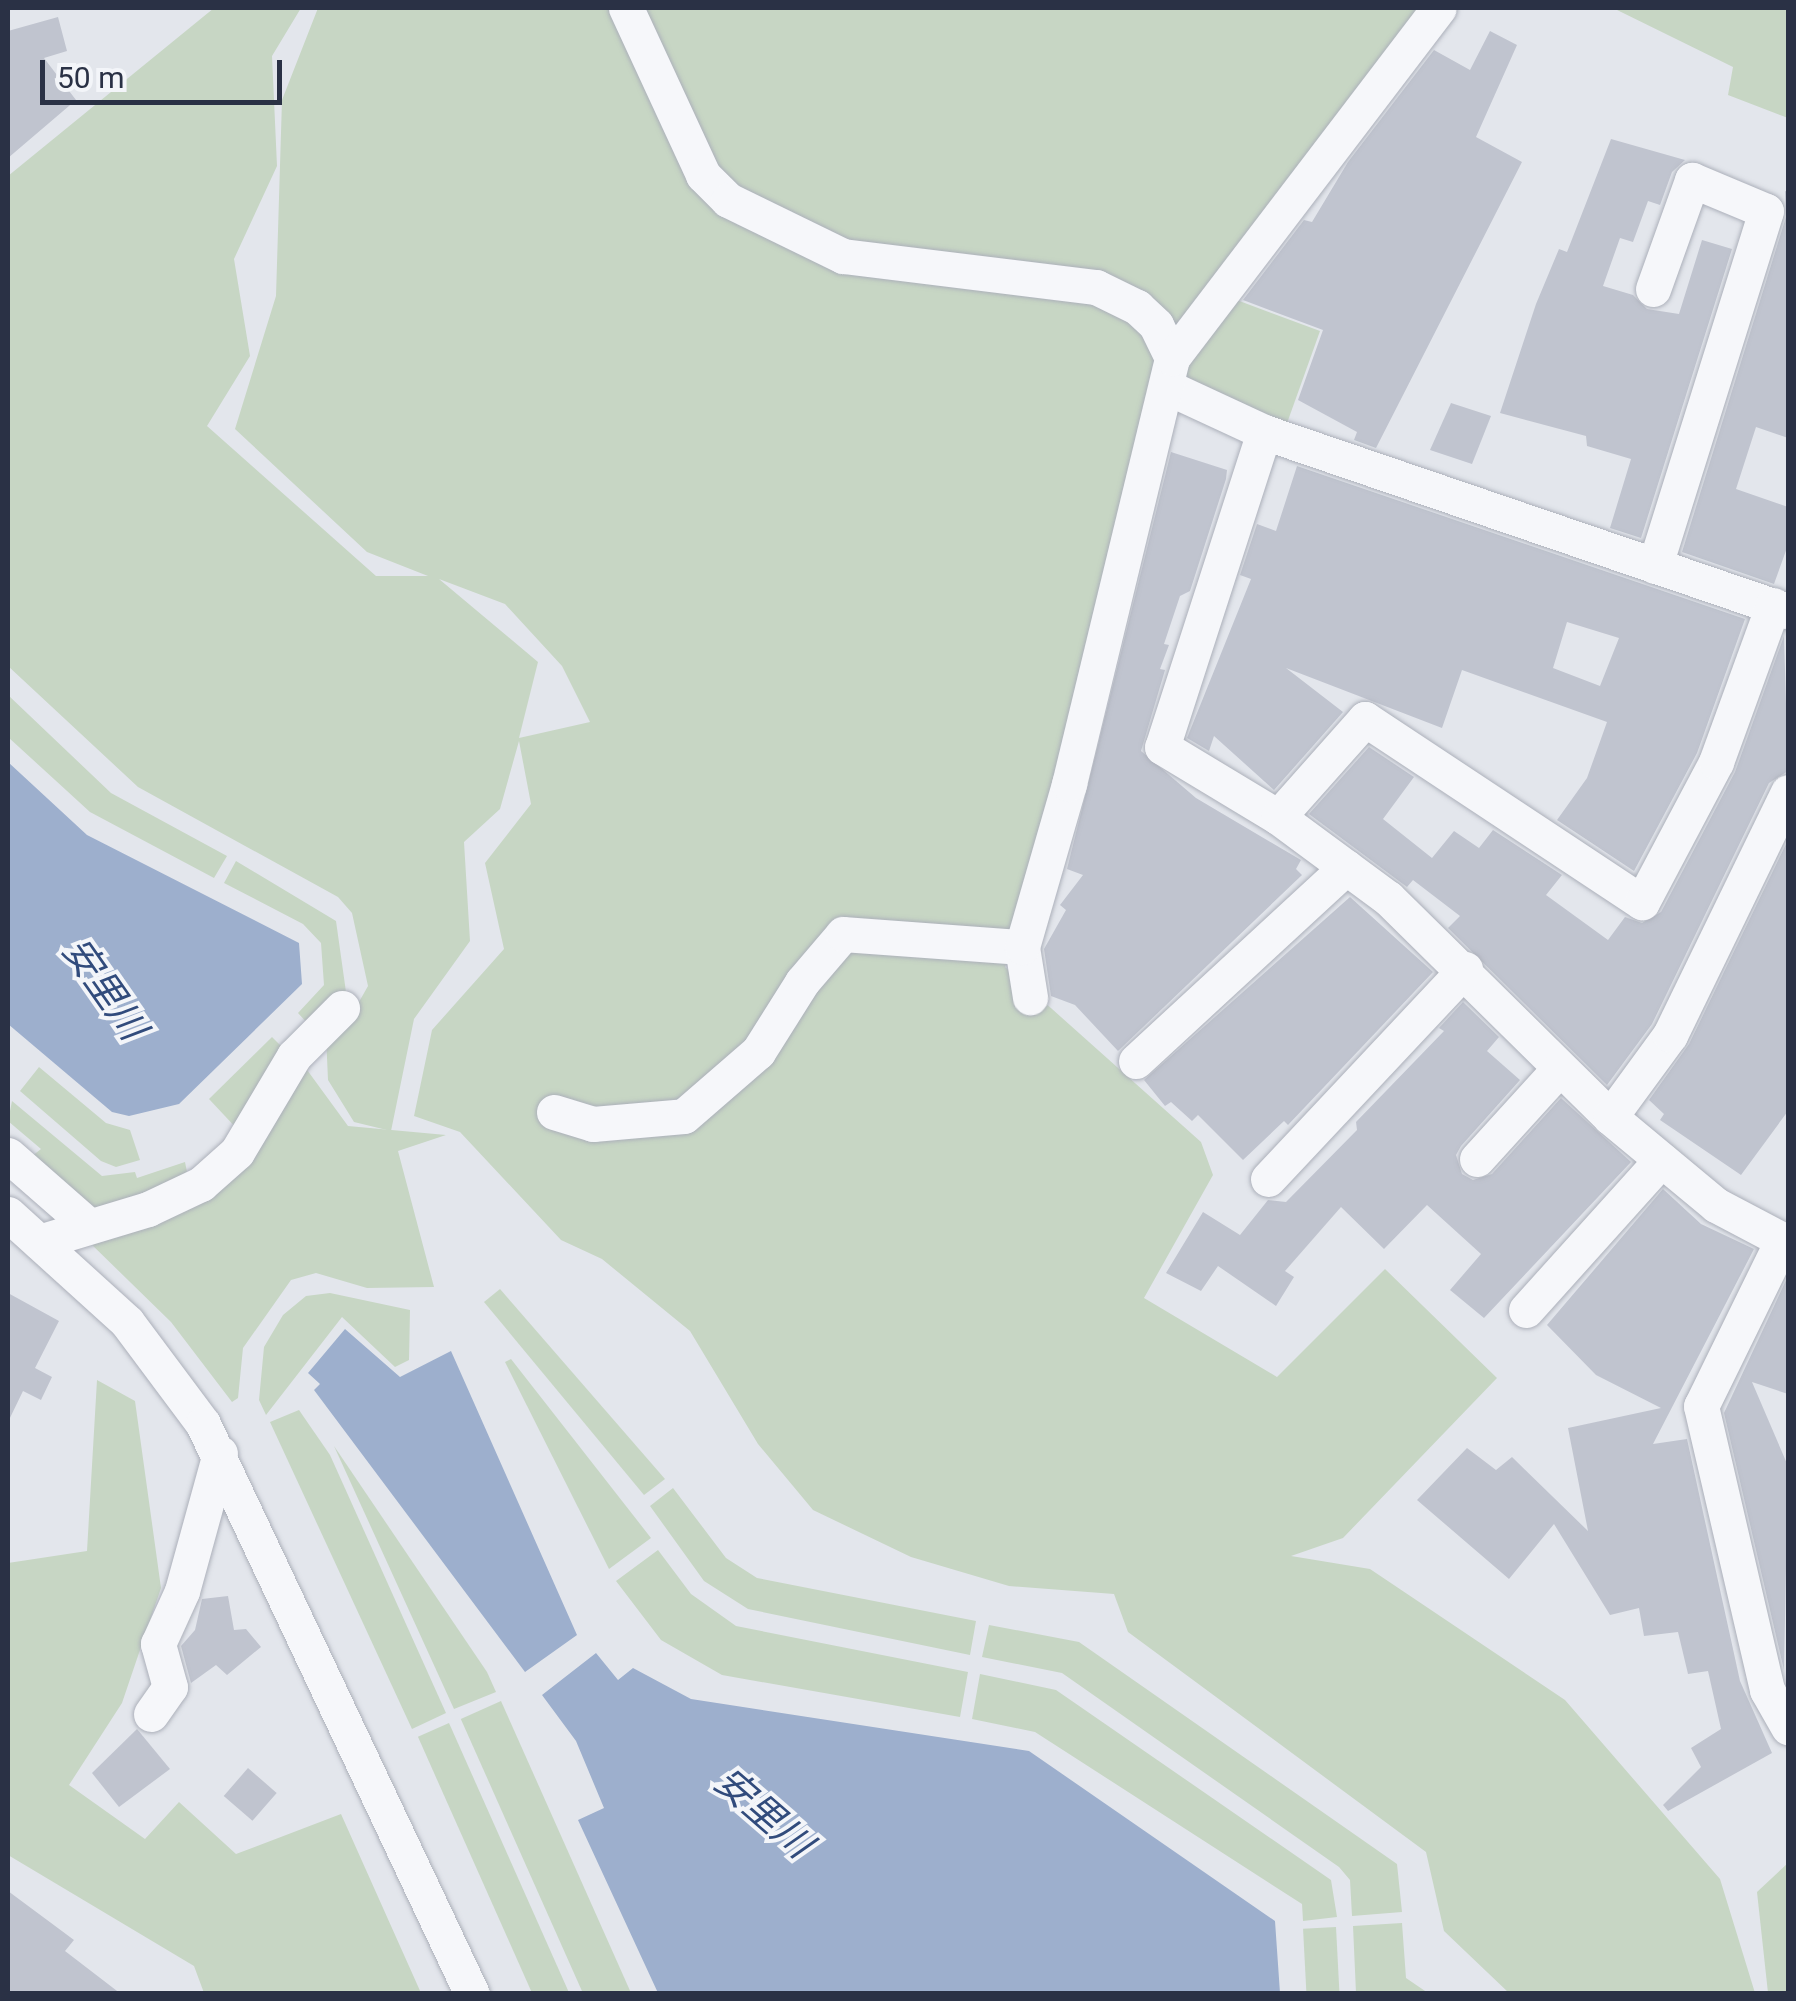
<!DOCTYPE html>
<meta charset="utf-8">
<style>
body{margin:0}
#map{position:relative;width:1796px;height:2001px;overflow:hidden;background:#e3e6ec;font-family:Roboto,"Noto Sans JP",sans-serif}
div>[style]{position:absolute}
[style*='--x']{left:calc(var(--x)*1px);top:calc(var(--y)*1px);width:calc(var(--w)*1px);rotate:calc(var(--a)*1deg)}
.green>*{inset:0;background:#c7d6c4;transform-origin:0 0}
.water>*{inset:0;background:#9dafcd}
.building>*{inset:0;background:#c0c4cf;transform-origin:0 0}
.roads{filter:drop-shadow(0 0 2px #acb0ba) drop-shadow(0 0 2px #acb0ba)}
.minor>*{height:35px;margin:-17.5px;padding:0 17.5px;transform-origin:17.5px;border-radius:17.5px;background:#f6f7fa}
span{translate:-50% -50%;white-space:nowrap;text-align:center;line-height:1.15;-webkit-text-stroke:8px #f3f5f9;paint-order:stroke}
.water-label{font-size:38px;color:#314b7c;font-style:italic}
.frame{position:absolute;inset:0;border:10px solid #2a3145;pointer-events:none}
.scale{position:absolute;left:40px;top:60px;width:242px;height:45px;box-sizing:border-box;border:5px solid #2a3145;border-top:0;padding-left:12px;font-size:30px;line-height:35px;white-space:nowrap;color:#2a3145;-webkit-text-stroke:8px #f3f5f9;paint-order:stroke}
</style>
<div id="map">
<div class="green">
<i style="clip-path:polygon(evenodd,214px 8px,301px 8px,272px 56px,277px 166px,234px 259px,250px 356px,207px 426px,376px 576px,428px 576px,367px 552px,235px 429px,276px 296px,282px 100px,318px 8px,1426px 8px,1170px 341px,1005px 967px,1201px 1142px,1213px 1175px,1144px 1298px,1277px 1377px,1385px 1269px,1497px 1378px,1343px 1538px,1291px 1556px,1370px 1569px,1565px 1700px,1720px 1879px,1755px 1993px,1509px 1993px,1444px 1931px,1426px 1852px,1128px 1632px,1114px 1594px,1009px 1586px,911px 1557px,813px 1510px,758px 1444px,690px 1331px,602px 1259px,561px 1240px,460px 1132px,414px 1116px,432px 1030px,504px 949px,485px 863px,531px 804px,519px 741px,500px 809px,464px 842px,470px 941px,414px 1019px,391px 1131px,354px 1122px,328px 1080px,326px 1035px,355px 1009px,368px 986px,352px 913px,338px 897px,138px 787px,8px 666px,8px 176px,214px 8px,439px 579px,505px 604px,562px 666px,590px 722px,519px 738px,538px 662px,439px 579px)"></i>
<i style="clip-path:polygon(1613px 8px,1788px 8px,1788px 118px,1728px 95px,1733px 67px)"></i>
<i style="clip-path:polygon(1226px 296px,1320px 331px,1286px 426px,1182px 386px,1181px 368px)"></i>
<i style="clip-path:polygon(8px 695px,111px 793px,227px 856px,214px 878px,90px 812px,8px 737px)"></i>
<i style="clip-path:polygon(236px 861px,336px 921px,346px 992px,310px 1026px,298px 1013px,324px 985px,321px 943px,303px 924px,224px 883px)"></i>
<i style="clip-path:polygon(272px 1037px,287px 1052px,239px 1131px,209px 1099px)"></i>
<i style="clip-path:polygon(302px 1063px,348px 1126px,446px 1135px,398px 1151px,434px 1287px,367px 1288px,316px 1273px,291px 1280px,243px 1348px,238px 1398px,232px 1402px,171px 1322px,87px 1240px,182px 1205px)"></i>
<i style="clip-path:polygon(39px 1067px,106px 1123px,130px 1130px,140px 1160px,116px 1167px,101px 1161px,20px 1091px)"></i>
<i style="clip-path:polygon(12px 1101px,102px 1176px,135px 1172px,137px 1178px,185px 1162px,188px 1177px,96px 1217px,27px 1160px,41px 1149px,8px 1121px)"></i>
<i style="clip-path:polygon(500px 1289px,665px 1479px,644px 1495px,484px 1302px)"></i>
<i style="clip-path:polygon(330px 1293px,410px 1310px,409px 1360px,395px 1367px,342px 1317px,266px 1415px,259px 1400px,264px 1347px,283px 1315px,306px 1296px)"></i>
<i style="clip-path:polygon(511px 1359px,651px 1538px,609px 1569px,505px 1362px)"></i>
<i style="clip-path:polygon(97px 1380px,135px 1401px,161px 1588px,122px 1703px,69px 1785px,145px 1839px,179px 1802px,236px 1854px,341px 1814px,421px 1993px,204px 1993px,194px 1966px,8px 1855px,8px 1563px,87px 1551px)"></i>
<i style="clip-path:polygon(299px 1410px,330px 1455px,446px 1713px,412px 1729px,270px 1422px)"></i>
<i style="clip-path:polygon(334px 1446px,487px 1672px,496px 1692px,454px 1709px)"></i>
<i style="clip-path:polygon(673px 1488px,726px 1558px,757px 1578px,976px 1621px,970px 1655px,748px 1609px,704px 1581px,650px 1506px)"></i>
<i style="clip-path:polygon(658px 1550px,691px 1594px,736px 1626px,968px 1672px,960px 1717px,722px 1675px,661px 1640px,616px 1581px)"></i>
<i style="clip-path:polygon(989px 1625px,1079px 1642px,1397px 1864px,1402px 1912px,1352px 1916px,1350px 1880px,1339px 1867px,1062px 1673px,982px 1657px)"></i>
<i style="clip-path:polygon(980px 1674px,1056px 1690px,1331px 1880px,1337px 1917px,1303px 1921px,1302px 1904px,1035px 1732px,972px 1719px)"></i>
<i style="left:501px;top:1701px;width:320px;height:44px;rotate:66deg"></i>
<i style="left:449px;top:1723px;width:296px;height:34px;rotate:66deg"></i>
<i style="clip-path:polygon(1788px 1863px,1788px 1993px,1768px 1993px,1757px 1892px)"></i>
<i style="clip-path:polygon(1402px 1923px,1406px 1978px,1428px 1993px,1356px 1993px,1353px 1926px)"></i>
<i style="left:1336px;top:1927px;width:66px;height:33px;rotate:87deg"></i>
</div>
<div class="water">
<i style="clip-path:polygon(8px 762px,87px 835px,299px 943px,302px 984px,179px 1104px,129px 1116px,112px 1112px,8px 1024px)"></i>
<i style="clip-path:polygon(345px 1329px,400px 1377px,451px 1351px,577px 1635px,525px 1672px,314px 1390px,320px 1384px,308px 1373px)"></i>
<i style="clip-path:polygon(596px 1653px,618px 1680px,633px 1668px,691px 1699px,1029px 1751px,1275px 1921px,1280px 1993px,658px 1993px,578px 1820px,604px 1808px,576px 1741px,542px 1695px)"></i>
</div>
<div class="building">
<i style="clip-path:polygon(58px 17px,67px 51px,44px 58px,76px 100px,8px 158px,8px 31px)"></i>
<i style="clip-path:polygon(1490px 31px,1517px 45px,1476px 137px,1522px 162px,1376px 448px,1354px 440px,1357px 432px,1298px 400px,1323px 330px,1243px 300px,1304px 220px,1312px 222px,1348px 162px,1434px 50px,1470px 70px)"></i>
<i style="clip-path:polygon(1611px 139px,1685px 160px,1672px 172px,1660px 205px,1648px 201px,1633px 242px,1620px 238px,1603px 286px,1633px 295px,1647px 309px,1679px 314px,1702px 240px,1732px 249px,1641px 538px,1610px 528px,1631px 459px,1587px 446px,1586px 436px,1500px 413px,1536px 304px,1559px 249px,1567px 252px)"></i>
<i style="clip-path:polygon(1785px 191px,1788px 192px,1788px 438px,1756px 427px,1736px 489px,1788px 507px,1788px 545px,1774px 584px,1682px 552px,1786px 217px)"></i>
<i style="clip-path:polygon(1451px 403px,1491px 416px,1472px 464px,1430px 450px)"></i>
<i style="clip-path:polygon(1171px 452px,1227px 470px,1226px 479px,1190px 591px,1180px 596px,1164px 644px,1169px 645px,1160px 669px,1165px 670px,1141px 751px,1196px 798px,1301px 860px,1296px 869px,1302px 875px,1118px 1051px,1075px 1005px,1051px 996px,1044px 949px,1066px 910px,1060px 905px,1083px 875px,1067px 869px)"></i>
<i style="clip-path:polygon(evenodd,1297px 466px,1745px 619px,1697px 753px,1634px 871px,1557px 820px,1587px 778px,1607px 722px,1462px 670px,1442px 728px,1286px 668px,1343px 712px,1274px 790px,1214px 736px,1209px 751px,1187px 738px,1251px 579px,1240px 575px,1257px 524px,1276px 531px,1297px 466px,1567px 622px,1619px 638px,1600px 686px,1553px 668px,1567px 622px)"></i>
<i style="clip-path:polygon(1784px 636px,1788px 771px,1769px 783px,1652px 1024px,1607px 1085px,1448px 928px,1460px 916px,1413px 880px,1407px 887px,1309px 814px,1369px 747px,1414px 777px,1383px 819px,1432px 858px,1454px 831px,1479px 848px,1493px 830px,1562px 875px,1546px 895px,1608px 940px,1625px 917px,1642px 923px,1661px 912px,1735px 772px)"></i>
<i style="clip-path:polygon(1788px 840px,1788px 1111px,1741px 1175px,1660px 1120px,1664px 1114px,1649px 1100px,1689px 1044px)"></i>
<i style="clip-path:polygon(1350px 897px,1433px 972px,1288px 1125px,1284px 1121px,1243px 1160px,1198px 1115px,1192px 1121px,1171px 1102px,1165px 1106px,1144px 1080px)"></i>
<i style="clip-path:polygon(1463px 1002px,1499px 1037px,1487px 1051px,1520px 1080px,1461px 1146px,1456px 1155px,1462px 1174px,1473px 1180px,1492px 1174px,1561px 1098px,1631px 1162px,1484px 1318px,1450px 1290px,1481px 1254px,1427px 1205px,1384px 1249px,1341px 1207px,1285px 1271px,1294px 1277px,1276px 1306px,1218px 1266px,1201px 1291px,1166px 1273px,1203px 1212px,1240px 1235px,1268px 1200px,1286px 1202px,1357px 1130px,1356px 1122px,1444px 1031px,1439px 1028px)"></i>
<i style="clip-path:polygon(1663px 1189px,1701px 1224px,1754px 1249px,1653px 1444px,1687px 1439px,1740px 1681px,1772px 1753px,1668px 1811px,1663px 1805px,1701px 1767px,1691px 1748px,1721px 1729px,1708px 1671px,1688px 1674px,1678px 1632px,1644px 1636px,1639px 1608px,1610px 1615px,1554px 1524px,1509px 1579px,1417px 1500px,1467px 1448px,1496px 1470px,1512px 1457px,1588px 1531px,1568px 1428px,1661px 1408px,1596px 1375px,1547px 1325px)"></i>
<i style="clip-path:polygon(1788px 1276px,1788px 1394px,1752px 1382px,1788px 1466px,1784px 1670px,1724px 1413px)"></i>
<i style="clip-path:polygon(8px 1293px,59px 1321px,35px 1368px,52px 1377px,41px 1400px,23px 1391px,8px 1422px)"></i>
<i style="clip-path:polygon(228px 1596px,234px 1630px,246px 1629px,261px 1647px,227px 1675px,216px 1665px,191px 1683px,181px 1646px,195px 1630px,202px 1599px)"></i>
<i style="clip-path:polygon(137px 1729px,170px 1769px,119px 1807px,92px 1773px)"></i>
<i style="left:248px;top:1768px;width:38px;height:37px;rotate:41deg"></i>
<i style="clip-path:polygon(8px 1891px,74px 1940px,65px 1951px,121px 1994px,8px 1994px)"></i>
</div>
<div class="roads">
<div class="minor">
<i style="--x:626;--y:8;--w:184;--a:65.2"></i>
<i style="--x:703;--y:175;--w:35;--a:45"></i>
<i style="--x:728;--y:200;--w:128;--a:26"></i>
<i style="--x:843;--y:256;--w:255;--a:7"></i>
<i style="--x:1096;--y:287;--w:46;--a:26"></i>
<i style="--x:1137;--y:307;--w:26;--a:43"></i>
<i style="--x:1156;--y:325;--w:37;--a:64"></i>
<i style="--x:1653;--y:289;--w:116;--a:-70.3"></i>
<i style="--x:1692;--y:180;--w:80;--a:22.7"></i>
<i style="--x:1766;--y:211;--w:372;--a:107.4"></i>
<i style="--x:1167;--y:387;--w:107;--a:24.9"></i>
<i style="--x:1264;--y:432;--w:554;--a:18.86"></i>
<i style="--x:1264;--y:432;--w:331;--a:107.9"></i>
<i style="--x:1162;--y:747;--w:135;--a:31.1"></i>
<i style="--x:1278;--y:817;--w:137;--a:36.4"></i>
<i style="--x:1388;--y:898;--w:312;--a:44.6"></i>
<i style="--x:1610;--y:1117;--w:138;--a:39.7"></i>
<i style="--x:1716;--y:1205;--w:81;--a:27.8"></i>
<i style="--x:1278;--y:817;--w:131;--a:-48.4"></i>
<i style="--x:1365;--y:719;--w:332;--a:33.5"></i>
<i style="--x:1642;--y:902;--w:158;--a:-62.1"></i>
<i style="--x:1716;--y:762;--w:167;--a:-70"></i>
<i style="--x:1022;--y:947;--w:51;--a:80.9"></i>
<i style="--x:1136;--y:1061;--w:286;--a:-42.7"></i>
<i style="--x:554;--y:1112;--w:41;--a:17.1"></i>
<i style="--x:593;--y:1124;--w:91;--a:-5"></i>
<i style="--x:684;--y:1116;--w:98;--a:-40.9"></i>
<i style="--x:758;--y:1052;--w:83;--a:-57.8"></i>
<i style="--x:802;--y:982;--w:63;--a:-49.5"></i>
<i style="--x:843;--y:934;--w:179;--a:4.2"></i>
<i style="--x:1022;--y:947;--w:170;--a:-73.9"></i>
<i style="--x:1069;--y:784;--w:438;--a:-76.4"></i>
<i style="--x:1172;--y:358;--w:440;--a:-52.7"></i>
<i style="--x:1610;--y:1117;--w:102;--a:-53.8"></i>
<i style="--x:1670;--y:1035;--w:270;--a:-64.1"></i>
<i style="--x:8;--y:1155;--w:108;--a:41.2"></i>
<i style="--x:1477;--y:1159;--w:122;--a:-47.7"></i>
<i style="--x:1268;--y:1179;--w:288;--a:-46.8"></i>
<i style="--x:8;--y:1214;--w:161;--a:42.2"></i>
<i style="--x:127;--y:1322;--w:127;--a:53.3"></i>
<i style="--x:203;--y:1424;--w:630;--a:64.74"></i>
<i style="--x:1782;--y:1241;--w:184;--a:116.1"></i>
<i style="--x:1701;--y:1406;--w:292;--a:76.9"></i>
<i style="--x:1767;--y:1690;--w:43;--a:60.4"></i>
<i style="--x:39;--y:1242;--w:114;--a:-16.8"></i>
<i style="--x:148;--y:1209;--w:59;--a:-25.3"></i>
<i style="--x:201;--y:1184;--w:48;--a:-41.6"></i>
<i style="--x:237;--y:1152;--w:112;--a:-59.3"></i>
<i style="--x:294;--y:1056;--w:68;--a:-45"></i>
<i style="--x:1526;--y:1310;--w:202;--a:-48"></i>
<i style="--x:151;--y:1714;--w:33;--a:-55"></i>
<i style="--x:170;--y:1687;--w:45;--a:-105.6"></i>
<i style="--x:158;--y:1644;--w:58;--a:-65.6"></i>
<i style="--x:182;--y:1591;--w:143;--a:-74.6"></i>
</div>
</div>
<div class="water-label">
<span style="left:104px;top:989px;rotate:55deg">安里川</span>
<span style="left:763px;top:1813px;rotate:41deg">安里川</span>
</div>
<div class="frame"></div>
<div class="scale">50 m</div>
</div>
